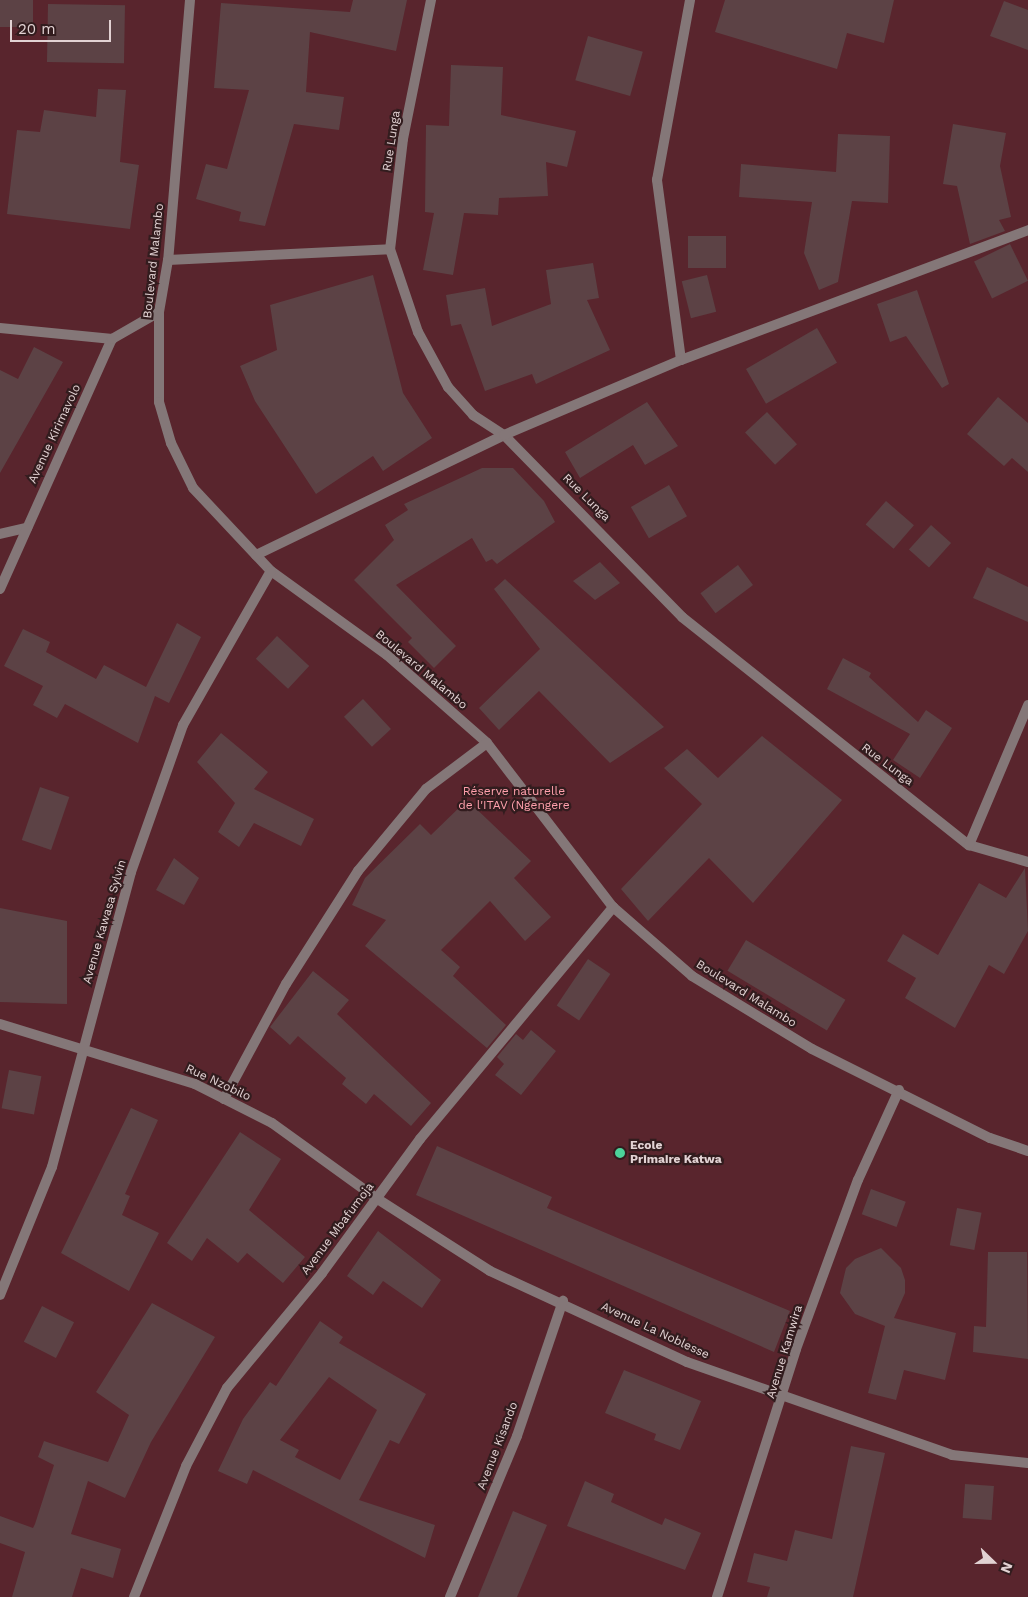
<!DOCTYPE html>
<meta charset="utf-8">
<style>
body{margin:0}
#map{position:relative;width:1028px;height:1597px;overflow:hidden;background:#3d2528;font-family:"Work Sans",sans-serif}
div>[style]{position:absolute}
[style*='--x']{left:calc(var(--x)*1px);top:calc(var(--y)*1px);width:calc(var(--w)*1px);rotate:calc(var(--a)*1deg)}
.green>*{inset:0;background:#59252d;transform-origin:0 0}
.building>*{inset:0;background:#5c4245;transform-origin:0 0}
.minor>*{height:10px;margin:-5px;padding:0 5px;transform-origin:5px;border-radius:5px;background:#847778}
.dots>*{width:14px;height:14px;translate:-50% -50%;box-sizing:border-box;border:2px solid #321c1e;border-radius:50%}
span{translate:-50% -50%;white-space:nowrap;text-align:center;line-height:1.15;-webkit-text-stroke:4.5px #321c1e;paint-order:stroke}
.street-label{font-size:12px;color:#e2d2d3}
.park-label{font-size:12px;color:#ffa0ac}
.poi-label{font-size:12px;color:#e2d2d3;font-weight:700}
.left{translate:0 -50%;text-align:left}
.north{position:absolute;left:968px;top:1537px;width:50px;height:50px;-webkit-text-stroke:4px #321c1e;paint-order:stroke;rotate:112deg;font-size:14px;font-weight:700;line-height:20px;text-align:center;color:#e2d2d3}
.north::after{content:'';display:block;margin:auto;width:18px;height:22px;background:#e2d2d3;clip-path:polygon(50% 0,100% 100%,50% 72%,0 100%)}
.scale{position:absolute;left:10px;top:20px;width:101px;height:22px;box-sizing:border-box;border:2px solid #e2d2d3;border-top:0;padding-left:6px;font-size:15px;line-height:18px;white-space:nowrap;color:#e2d2d3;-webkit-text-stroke:4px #321c1e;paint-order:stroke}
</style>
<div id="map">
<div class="green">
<i style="left:0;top:0;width:1028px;height:1597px"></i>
</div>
<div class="building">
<i style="left:0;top:0;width:33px;height:27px"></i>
<i style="clip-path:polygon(353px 0,407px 0,396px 51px,310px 32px,306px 92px,344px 97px,339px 130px,294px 124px,265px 226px,239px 221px,241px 212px,196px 199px,206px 164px,227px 169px,249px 90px,214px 88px,221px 3px,350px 12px)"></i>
<i style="clip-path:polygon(725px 0,894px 0,884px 43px,847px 33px,837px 69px,715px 32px)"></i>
<i style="clip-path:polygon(1004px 1px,1028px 10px,1028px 50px,990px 36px)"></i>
<i style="left:48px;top:4px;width:77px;height:58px;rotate:1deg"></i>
<i style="left:588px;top:36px;width:57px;height:46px;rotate:16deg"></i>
<i style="clip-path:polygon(451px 65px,503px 67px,501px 115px,576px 131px,567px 167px,546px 162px,548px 196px,499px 198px,498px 215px,464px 213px,453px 275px,423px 270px,434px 213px,425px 212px,426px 125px,449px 126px)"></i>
<i style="clip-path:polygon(98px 89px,126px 90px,120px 162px,139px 165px,130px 229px,7px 214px,17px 130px,40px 132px,44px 110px,96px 117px)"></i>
<i style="clip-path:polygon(953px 124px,1006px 133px,1000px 166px,1011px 217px,999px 220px,1005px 231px,970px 244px,957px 186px,943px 184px)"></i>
<i style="clip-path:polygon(838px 134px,890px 136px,888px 203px,852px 201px,838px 282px,819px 290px,804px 253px,812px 202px,739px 197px,741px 164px,836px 172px)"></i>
<i style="left:688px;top:236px;width:38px;height:32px"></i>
<i style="left:1010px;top:244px;width:41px;height:40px;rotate:64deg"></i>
<i style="clip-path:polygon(593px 263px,599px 298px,587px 300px,610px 350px,536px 384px,532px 374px,485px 391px,461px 324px,451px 326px,446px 295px,485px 288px,492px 326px,551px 304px,546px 270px)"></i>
<i style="clip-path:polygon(373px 275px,403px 393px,432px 438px,383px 471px,373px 456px,316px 494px,255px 401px,240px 366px,277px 350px,270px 305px)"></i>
<i style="left:707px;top:275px;width:38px;height:26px;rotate:76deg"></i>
<i style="clip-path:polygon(917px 290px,949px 384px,942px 388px,906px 336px,890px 342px,877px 304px)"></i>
<i style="left:817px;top:328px;width:40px;height:82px;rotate:60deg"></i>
<i style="clip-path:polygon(34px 347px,63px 362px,0 473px,0 370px,18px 379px)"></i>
<i style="clip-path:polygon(998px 397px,1028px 423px,1028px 472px,1012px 458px,1004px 466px,967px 434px)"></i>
<i style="clip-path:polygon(647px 402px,678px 446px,645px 465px,633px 445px,580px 478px,565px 452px)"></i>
<i style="left:767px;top:412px;width:44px;height:30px;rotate:47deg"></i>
<i style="clip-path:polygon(482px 468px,513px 468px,544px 501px,555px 522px,497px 564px,492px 559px,486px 562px,472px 538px,396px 585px,456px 646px,434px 668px,408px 642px,412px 638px,354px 580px,394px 540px,385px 525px,408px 510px,404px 504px)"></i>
<i style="left:669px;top:485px;width:36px;height:44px;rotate:60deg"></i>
<i style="left:886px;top:501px;width:37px;height:31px;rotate:41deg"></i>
<i style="left:931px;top:525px;width:27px;height:33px;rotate:42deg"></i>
<i style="clip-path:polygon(600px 562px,620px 583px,595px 600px,573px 581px)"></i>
<i style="left:738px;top:565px;width:25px;height:47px;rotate:53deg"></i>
<i style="clip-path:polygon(987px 567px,1028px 587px,1028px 622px,973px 598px)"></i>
<i style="clip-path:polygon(505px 579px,621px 687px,664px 727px,610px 763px,539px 691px,499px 730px,479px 708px,540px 649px,494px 589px)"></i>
<i style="clip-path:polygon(177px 623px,201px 637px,169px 703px,155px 696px,138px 743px,65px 704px,57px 718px,33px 705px,43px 686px,4px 666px,23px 629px,50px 642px,46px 652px,96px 679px,104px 665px,146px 687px)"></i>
<i style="left:277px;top:636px;width:44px;height:31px;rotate:43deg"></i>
<i style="clip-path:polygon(843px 658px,871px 673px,869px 677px,918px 722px,926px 710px,952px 728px,920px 778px,893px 760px,910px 734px,827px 689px)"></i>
<i style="left:363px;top:699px;width:41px;height:26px;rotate:47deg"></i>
<i style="clip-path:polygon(221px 733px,268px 772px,254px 789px,314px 819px,301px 846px,254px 823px,239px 847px,218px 832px,235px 803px,197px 762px)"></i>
<i style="clip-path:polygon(762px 736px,842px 800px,753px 903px,709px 858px,648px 921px,621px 889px,702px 804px,664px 768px,687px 749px,718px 778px)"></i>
<i style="left:40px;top:787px;width:31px;height:56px;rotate:19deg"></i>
<i style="clip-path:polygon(467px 800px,531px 861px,514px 878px,551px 917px,525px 941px,490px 901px,441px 950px,460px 967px,453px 976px,506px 1025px,487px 1048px,365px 946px,386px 920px,352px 905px,365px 878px,420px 824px,431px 835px)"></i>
<i style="clip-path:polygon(174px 858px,199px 878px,184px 905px,156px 890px)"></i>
<i style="clip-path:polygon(1025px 868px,1028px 931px,1004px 974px,989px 965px,955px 1028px,905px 998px,916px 978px,887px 961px,903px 934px,938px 955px,979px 883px,1006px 898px)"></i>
<i style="clip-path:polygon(0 908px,67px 921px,67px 1004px,0 1002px)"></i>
<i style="left:746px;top:940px;width:116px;height:36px;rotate:31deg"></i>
<i style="left:588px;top:959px;width:27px;height:56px;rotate:34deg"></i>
<i style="clip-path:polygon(313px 971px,349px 1000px,337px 1014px,431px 1103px,411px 1126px,374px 1094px,366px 1104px,342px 1084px,346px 1078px,298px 1036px,290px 1045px,270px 1027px)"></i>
<i style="clip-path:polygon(531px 1030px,556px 1051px,521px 1095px,495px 1075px,504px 1064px,497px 1057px,516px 1034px,523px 1040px)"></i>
<i style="left:9px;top:1070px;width:33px;height:39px;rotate:11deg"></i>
<i style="clip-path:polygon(131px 1108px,158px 1120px,125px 1194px,130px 1196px,122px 1215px,159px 1233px,129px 1291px,61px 1253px)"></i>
<i style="clip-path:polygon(240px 1132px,281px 1159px,249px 1210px,305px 1257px,283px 1283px,247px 1253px,238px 1263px,207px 1238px,192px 1261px,167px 1243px)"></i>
<i style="clip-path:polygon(437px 1146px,552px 1197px,547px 1208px,790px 1311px,774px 1352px,416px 1195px)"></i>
<i style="left:871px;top:1189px;width:37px;height:27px;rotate:20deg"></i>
<i style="left:957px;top:1208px;width:25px;height:38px;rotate:11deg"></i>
<i style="clip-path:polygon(378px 1231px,441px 1280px,422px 1308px,383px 1281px,373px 1295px,347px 1276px)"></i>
<i style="clip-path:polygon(881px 1248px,901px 1268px,905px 1280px,905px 1293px,894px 1318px,956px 1333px,945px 1380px,904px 1370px,896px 1400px,868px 1393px,885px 1326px,855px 1314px,840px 1293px,846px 1268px,855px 1259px)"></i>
<i style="clip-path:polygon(988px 1252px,1027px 1252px,1028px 1359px,973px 1352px,974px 1326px,986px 1327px)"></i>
<i style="clip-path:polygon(152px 1303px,215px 1337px,151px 1442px,125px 1498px,88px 1481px,71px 1534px,121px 1549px,113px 1578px,81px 1568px,72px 1597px,12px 1597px,25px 1552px,0 1543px,0 1516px,33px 1528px,35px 1524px,54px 1465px,38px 1457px,44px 1441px,108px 1462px,129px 1415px,96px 1392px)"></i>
<i style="left:42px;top:1306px;width:36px;height:40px;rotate:27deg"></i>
<i style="clip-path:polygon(evenodd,320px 1321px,343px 1337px,339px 1343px,426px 1394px,399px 1444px,390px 1440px,359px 1500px,435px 1525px,425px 1558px,253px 1470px,247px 1484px,218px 1471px,243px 1419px,270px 1382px,276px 1386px,320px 1321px,329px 1377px,377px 1410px,340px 1480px,295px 1457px,299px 1450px,280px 1440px,329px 1377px)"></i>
<i style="clip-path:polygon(624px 1370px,701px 1401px,680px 1450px,654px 1440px,656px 1434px,605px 1413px)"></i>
<i style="clip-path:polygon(851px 1446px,885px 1453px,853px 1597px,767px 1597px,770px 1587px,747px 1582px,754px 1553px,787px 1561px,795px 1530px,832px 1539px)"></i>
<i style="clip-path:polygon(585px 1481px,614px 1494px,611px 1502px,662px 1525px,665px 1518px,701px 1533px,685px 1570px,567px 1526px)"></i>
<i style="left:965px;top:1484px;width:29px;height:34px;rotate:4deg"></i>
<i style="clip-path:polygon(513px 1511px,547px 1525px,517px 1597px,478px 1597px)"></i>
</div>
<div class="minor">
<i style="--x:190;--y:0;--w:261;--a:94.8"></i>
<i style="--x:168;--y:260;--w:53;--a:99.8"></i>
<i style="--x:159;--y:312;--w:90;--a:90"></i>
<i style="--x:159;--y:402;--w:43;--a:73.7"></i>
<i style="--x:171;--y:443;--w:50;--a:63.9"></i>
<i style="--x:193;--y:488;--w:114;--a:46.8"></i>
<i style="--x:271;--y:571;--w:143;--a:35.9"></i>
<i style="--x:387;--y:655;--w:133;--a:41.3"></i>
<i style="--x:487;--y:743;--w:207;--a:52.5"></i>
<i style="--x:613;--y:907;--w:105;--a:41.1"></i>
<i style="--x:692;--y:976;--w:140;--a:31.3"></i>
<i style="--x:812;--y:1049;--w:199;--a:26.6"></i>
<i style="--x:990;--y:1138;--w:40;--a:18.9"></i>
<i style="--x:431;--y:0;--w:142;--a:101.4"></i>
<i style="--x:403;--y:139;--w:111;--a:96.7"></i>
<i style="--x:390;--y:249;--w:88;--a:71.4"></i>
<i style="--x:418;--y:332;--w:63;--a:61.4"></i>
<i style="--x:448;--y:387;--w:38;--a:48"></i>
<i style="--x:473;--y:415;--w:37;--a:33"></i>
<i style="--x:504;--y:435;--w:255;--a:45.6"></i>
<i style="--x:682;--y:617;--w:367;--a:38.5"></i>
<i style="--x:969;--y:845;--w:61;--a:16.1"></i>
<i style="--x:168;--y:260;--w:222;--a:-2.8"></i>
<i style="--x:0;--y:328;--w:113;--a:5.6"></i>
<i style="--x:681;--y:360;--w:182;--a:-97.6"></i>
<i style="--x:657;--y:180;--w:183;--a:-79.6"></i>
<i style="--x:0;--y:534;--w:28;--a:-13"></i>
<i style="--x:256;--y:555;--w:276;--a:-25.8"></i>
<i style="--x:504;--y:435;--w:192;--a:-23"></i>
<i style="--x:681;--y:360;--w:371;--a:-20.5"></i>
<i style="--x:0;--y:589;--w:274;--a:-65.9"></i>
<i style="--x:112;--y:339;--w:54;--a:-29.9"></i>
<i style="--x:969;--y:845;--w:152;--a:-67.1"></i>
<i style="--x:0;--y:1024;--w:204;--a:17.1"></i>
<i style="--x:195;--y:1084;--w:86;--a:26.9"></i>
<i style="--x:272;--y:1123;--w:128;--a:35.8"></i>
<i style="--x:376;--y:1198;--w:135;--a:32.6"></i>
<i style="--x:490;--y:1271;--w:217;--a:24.8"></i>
<i style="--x:687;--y:1362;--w:281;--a:19.3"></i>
<i style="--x:952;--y:1455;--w:76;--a:6"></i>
<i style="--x:224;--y:1099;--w:131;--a:-61.7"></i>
<i style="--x:286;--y:984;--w:134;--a:-57.5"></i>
<i style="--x:358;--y:871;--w:107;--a:-50.3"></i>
<i style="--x:426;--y:789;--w:76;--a:-37"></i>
<i style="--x:0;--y:1295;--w:138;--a:-67.9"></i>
<i style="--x:52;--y:1167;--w:305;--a:-75"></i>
<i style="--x:131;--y:872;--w:156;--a:-70.5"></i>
<i style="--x:183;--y:725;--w:177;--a:-60.3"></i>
<i style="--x:134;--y:1597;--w:141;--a:-68.3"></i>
<i style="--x:186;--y:1466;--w:88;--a:-62.3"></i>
<i style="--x:227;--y:1388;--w:149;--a:-50.4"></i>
<i style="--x:322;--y:1273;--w:166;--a:-53.8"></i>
<i style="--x:420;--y:1139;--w:302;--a:-50.2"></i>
<i style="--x:450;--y:1597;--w:174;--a:-67.4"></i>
<i style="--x:517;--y:1436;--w:143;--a:-71.2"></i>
<i style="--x:717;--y:1597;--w:260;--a:-72.3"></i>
<i style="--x:796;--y:1349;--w:180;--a:-69.9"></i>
<i style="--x:858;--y:1180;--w:99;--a:-65.5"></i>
</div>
<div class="dots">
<i style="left:620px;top:1153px;background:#4cd39a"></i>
</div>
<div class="street-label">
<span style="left:392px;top:141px;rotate:-81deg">Rue Lunga</span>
<span style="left:154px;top:261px;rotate:-84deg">Boulevard Malambo</span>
<span style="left:55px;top:434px;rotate:-65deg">Avenue Kirimavolo</span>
<span style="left:586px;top:498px;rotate:45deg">Rue Lunga</span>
<span style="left:421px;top:670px;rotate:40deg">Boulevard Malambo</span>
<span style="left:887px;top:765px;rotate:37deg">Rue Lunga</span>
<span style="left:105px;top:922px;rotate:-74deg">Avenue Kawasa Sylvin</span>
<span style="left:746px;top:994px;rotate:32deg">Boulevard Malambo</span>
<span style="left:218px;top:1083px;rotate:25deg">Rue Nzobilo</span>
<span style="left:338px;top:1229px;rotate:-53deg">Avenue Mbafumoja</span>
<span style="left:655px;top:1331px;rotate:25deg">Avenue La Noblesse</span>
<span style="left:785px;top:1352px;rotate:-73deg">Avenue Kamwira</span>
<span style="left:498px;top:1446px;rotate:-69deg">Avenue Kisando</span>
</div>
<div class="park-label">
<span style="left:514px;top:799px">Réserve naturelle<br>de l'ITAV (Ngengere</span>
</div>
<div class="poi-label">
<span class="left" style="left:630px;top:1153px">Ecole<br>Primaire Katwa</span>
</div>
<div class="north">N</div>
<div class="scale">20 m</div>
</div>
